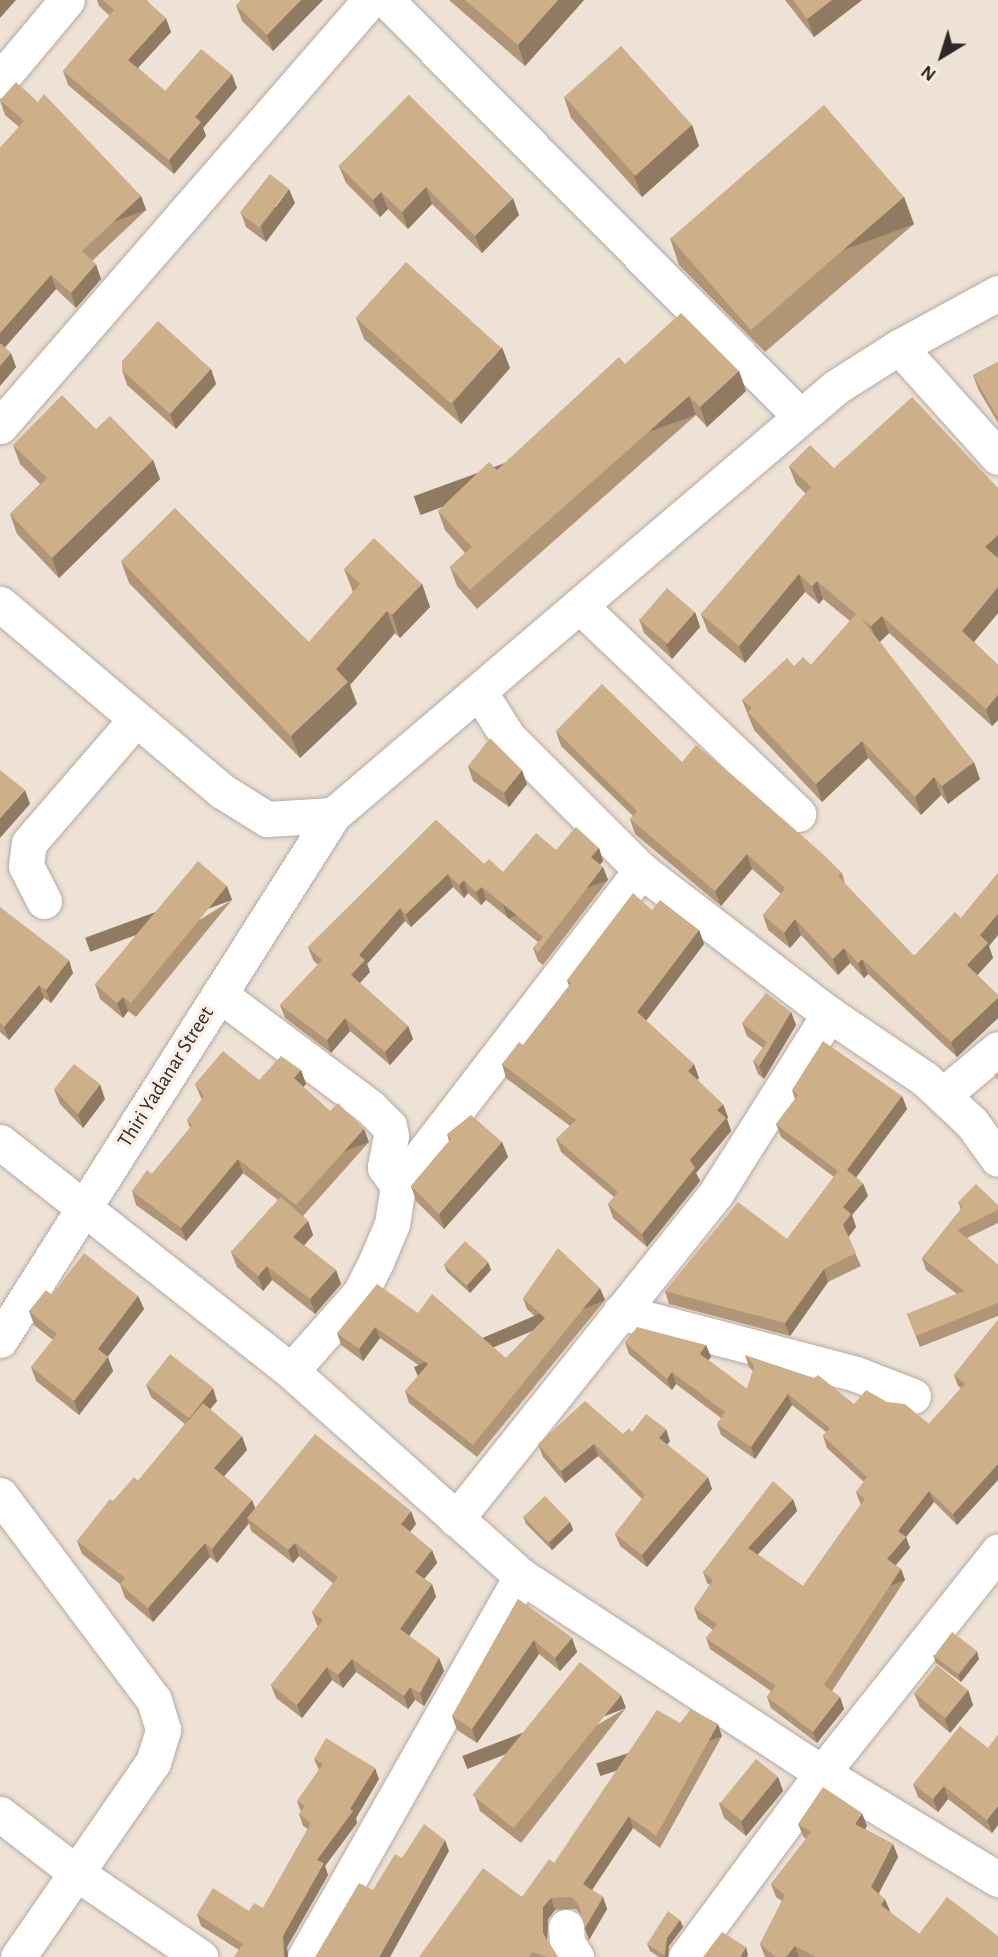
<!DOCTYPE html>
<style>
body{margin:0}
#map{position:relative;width:998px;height:1957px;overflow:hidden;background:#eee1d6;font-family:"Alegreya Sans",sans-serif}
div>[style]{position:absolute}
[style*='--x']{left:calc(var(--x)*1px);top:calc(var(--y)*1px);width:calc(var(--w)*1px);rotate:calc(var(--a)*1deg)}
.roads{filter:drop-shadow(0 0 2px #b7aaa0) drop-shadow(0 0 2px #b7aaa0)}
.street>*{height:35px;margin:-17.5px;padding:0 17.5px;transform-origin:17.5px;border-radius:17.5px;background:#fff}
.wall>*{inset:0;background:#b09677}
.shaded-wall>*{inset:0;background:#907a61;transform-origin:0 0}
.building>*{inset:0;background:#cdaf8a;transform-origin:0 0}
span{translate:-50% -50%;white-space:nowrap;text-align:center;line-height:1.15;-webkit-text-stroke:7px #fceee4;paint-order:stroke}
.street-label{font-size:21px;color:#2e2925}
.north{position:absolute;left:907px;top:21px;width:70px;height:70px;-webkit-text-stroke:5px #fceee4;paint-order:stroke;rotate:218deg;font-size:19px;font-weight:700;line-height:28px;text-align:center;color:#2e2925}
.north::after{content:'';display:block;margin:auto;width:24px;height:32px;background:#2e2925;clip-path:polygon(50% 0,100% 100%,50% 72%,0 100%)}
</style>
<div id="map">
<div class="roads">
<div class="street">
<i style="--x:386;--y:0;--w:587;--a:45.14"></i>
<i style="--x:0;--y:80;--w:104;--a:-50.1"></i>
<i style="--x:899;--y:347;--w:148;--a:48"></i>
<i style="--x:0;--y:426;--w:564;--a:-49.02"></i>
<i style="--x:0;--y:604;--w:290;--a:40.1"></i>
<i style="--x:222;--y:791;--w:53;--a:31.9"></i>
<i style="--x:267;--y:819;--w:66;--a:-3.5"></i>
<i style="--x:333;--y:815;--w:660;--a:-40.39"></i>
<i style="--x:836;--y:387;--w:75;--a:-32.4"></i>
<i style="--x:899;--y:347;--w:113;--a:-28.6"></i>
<i style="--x:581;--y:607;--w:300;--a:43.6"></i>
<i style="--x:480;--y:693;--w:52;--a:57.5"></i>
<i style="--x:508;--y:737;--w:188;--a:45"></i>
<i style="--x:641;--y:870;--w:237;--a:37.5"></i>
<i style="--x:829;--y:1014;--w:116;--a:34.1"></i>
<i style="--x:925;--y:1079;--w:64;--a:43.1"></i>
<i style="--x:972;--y:1123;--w:44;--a:54.2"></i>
<i style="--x:44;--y:901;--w:39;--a:-117"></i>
<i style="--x:26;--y:866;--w:23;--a:-83"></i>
<i style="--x:29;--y:843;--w:162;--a:-49.2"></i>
<i style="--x:219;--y:994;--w:189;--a:36.8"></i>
<i style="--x:370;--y:1107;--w:27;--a:45"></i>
<i style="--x:389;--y:1126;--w:10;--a:79"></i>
<i style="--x:391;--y:1136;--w:32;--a:101"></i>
<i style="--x:385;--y:1167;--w:23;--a:56"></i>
<i style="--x:398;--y:1186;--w:38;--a:99"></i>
<i style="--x:392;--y:1224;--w:39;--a:113"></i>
<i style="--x:377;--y:1260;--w:37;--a:117"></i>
<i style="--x:360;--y:1293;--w:104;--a:131.5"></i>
<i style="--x:944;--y:1094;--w:70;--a:-39.8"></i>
<i style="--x:0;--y:1142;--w:370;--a:38.2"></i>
<i style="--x:291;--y:1371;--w:308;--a:41.7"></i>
<i style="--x:521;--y:1576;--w:360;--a:33.2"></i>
<i style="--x:822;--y:1773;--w:205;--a:31.1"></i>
<i style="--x:398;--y:1186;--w:399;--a:-52.4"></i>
<i style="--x:620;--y:1312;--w:244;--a:14.7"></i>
<i style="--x:856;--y:1374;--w:61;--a:21.1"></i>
<i style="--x:0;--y:1340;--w:622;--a:-57.61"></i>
<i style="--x:0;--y:1495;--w:256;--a:53.1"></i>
<i style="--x:154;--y:1700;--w:31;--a:73"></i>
<i style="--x:163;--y:1730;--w:34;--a:107"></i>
<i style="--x:153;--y:1762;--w:237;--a:124.7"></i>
<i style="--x:456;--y:1519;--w:417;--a:-51.4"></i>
<i style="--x:716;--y:1193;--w:212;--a:-57.7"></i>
<i style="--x:0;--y:1814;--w:98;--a:37.6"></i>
<i style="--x:78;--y:1874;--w:148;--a:34.2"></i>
<i style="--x:566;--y:1927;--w:16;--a:86"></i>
<i style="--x:567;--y:1943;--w:17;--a:57"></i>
<i style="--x:305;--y:1957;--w:438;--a:-60.4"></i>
<i style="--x:686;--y:1957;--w:229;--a:-53.5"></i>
<i style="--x:822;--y:1773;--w:283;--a:-51.5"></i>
</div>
</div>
<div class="wall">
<i style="clip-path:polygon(97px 0,147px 0,171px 32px,138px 68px,165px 91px,237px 88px,203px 128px,206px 136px,174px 174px,68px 85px,63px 71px,110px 16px,99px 6px)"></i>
<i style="clip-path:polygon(323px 0,273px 51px,242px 21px,236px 5px)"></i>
<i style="clip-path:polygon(449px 0,584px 0,525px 66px)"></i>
<i style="clip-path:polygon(785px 0,862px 0,814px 37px)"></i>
<i style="clip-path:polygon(409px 95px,519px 215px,482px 253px,432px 204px,408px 229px,388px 209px,380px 217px,346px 183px,339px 166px)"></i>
<i style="clip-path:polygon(564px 97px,692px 125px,699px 146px,642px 197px,571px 118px)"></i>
<i style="clip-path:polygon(0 100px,141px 196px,146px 210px,92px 261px,101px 279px,76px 308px,56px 289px,5px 347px,16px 367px,0 386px,0 148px,19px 127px,5px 115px)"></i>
<i style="clip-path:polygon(904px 197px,914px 224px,765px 352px,679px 265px,670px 238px)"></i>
<i style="clip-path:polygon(295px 203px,266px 242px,246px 227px,241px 213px)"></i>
<i style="clip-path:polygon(356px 318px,510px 368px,461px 424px,364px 339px)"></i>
<i style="clip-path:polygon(998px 362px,998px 423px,978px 389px,973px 375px)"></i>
<i style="clip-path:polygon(625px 364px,739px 371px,746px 391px,707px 427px,696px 415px,477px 609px,457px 586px,450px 567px,465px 553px,445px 530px,438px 511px,497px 470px)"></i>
<i style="clip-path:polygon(211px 369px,216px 384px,176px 429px,127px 385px,122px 370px)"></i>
<i style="clip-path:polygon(96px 429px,153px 460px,160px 479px,59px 578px,17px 534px,10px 514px,40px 484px,20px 464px,13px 445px)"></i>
<i style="clip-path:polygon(789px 466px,834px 468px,998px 488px,998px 613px,974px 642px,998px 665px,998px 720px,992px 726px,889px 633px,880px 642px,980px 779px,948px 804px,941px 795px,921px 815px,868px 758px,822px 802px,754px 730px,742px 700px,794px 666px,811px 665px,850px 621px,823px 599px,819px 604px,805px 592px,745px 663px,708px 632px,701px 614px,806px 494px,796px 484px)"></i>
<i style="clip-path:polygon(121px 561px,309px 642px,353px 592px,344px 569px,422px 584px,430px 607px,400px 638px,395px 633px,350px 685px,357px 704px,300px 758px,129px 583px)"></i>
<i style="clip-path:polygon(695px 612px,700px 627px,672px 659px,644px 633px,639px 619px)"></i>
<i style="clip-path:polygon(556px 731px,682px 762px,842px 873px,845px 884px,914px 956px,961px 918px,998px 873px,998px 935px,989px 946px,993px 958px,977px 975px,998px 995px,998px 1018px,957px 1057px,868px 974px,864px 978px,850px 963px,838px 975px,801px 935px,790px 948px,768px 930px,763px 915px,781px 894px,752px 869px,721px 906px,635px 834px,630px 819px,633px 816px,561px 746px)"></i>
<i style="clip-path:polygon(468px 766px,527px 784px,509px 807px,473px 781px)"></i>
<i style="clip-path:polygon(436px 820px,484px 864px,503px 872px,556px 850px,599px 848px,603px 861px,600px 865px,603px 867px,608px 880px,543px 965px,538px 961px,533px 948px,538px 942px,486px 900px,481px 905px,468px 893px,464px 898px,453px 887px,411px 927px,405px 921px,367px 964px,370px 972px,360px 983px,408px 1026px,413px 1039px,390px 1065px,350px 1031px,331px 1053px,285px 1018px,280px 1005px,318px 965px,313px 960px,308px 947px)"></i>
<i style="clip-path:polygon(232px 900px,136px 1017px,128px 1011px,123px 1018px,100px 999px,95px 984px)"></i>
<i style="clip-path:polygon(0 907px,73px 973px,51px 1003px,44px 998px,9px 1040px,0 1032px)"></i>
<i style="clip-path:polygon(652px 910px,699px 930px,704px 944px,646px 1021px,699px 1078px,697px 1079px,728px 1117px,727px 1119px,731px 1131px,696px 1173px,700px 1181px,647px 1247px,613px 1218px,608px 1204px,614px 1197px,561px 1152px,556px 1139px,570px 1126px,506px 1078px,502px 1064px,523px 1045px,569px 986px,567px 980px)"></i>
<i style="clip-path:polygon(791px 1012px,796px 1025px,764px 1079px,758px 1074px,753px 1061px,763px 1048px,747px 1036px,742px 1023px)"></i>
<i style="clip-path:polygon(301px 1070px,306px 1084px,303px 1087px,330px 1111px,369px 1142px,303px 1216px,308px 1221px,313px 1235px,304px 1245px,336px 1270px,341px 1284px,315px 1314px,272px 1280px,263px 1291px,237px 1267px,231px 1252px,278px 1200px,243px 1173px,186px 1241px,136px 1205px,132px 1191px,152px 1174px,190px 1128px,187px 1120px,202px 1100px,195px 1084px,259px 1080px)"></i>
<i style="clip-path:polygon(54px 1089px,105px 1099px,83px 1128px,60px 1104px)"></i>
<i style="clip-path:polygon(792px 1090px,902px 1096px,907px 1109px,856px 1177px,868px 1196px,852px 1215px,856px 1227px,848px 1237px,861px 1266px,828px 1282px,790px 1336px,669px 1304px,665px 1291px,787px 1239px,834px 1177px,781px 1137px,776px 1124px,795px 1099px)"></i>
<i style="clip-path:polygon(447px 1134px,502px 1142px,508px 1157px,444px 1229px,416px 1201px,411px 1186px,449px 1141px)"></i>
<i style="clip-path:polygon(958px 1202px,998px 1205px,998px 1223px,967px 1238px,998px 1265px,998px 1316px,920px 1347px,907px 1314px,957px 1294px,926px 1270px,922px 1258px,961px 1209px)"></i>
<i style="clip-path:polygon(444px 1265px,491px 1270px,470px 1293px,447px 1272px)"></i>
<i style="clip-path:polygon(52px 1295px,138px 1296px,144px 1309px,107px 1357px,113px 1371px,79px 1415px,36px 1381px,31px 1367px,53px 1340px,34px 1325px,29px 1311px)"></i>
<i style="clip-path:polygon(523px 1298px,605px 1300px,477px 1457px,409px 1403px,405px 1391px,424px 1369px,380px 1338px,363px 1361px,341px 1345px,337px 1333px,418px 1313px,506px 1358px,541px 1322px,527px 1309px)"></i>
<i style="clip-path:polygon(998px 1320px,998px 1480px,957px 1525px,934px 1502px,906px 1537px,910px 1548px,895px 1565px,901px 1569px,905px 1580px,832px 1691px,840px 1697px,844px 1709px,817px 1743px,771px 1708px,767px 1697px,771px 1691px,710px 1649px,706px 1638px,713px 1630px,698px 1619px,694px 1608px,710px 1585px,707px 1583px,703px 1572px,793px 1499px,797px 1511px,757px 1554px,803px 1586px,861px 1504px,860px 1503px,856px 1492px,864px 1482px,827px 1448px,823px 1436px,826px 1432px,792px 1405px,755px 1459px,721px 1435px,717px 1424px,721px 1418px,676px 1384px,672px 1390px,629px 1354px,625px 1342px,706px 1345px,711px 1357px,708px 1360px,747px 1389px,753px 1371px,749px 1367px,745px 1355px,854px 1404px,929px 1424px,961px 1388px,958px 1386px,954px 1375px)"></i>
<i style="clip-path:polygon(146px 1385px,217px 1401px,210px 1409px,247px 1450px,224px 1476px,252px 1500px,255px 1508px,416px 1524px,410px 1532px,432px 1550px,437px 1563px,424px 1579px,432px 1584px,436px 1597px,409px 1636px,439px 1658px,444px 1671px,424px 1706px,415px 1700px,408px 1709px,356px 1672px,343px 1688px,332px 1680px,302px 1718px,276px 1698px,271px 1685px,318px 1626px,317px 1625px,312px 1612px,333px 1583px,299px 1556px,293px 1563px,251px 1531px,249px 1523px,217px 1563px,210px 1557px,153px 1622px,125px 1598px,120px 1584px,82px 1554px,77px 1541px,113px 1501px,138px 1481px,185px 1424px,151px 1397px)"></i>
<i style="clip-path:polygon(632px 1432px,670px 1441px,667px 1445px,712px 1489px,647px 1567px,620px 1546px,615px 1534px,642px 1499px,598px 1456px,565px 1483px,543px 1457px,538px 1444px,623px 1434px)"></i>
<i style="clip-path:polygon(523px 1516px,570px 1522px,573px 1530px,552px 1550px,526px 1524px)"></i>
<i style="clip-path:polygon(518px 1599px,572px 1638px,577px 1652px,560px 1671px,539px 1654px,477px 1743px,457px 1730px,452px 1716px)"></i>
<i style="clip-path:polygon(933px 1655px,979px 1659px,961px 1682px,936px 1663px)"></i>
<i style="clip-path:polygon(968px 1690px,973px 1705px,950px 1733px,920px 1707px,914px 1693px)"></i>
<i style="clip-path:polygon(626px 1708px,521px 1843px,480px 1811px,475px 1797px)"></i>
<i style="clip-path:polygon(680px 1723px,722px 1736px,660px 1848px,633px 1828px,592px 1890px,603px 1897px,607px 1909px,589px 1940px,581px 1915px,576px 1909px,555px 1910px,548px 1919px,547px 1940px,558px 1957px,419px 1957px,522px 1897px,554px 1863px)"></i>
<i style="clip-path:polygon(998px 1735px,998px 1825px,992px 1833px,948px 1799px,938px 1812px,918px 1797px,913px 1784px,988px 1748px)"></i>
<i style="clip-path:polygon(314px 1759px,379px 1779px,356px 1818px,357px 1823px,325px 1866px,328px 1875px,287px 1947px,288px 1957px,234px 1957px,239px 1950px,201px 1926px,197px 1914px,249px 1911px,263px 1908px,308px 1829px,303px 1826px,299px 1814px,301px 1812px,297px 1801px,319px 1770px)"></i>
<i style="clip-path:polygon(778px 1777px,783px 1791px,746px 1836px,724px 1818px,719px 1803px)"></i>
<i style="clip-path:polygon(798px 1824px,867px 1826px,865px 1829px,893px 1844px,898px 1857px,879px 1893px,890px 1912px,919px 1934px,998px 1957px,765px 1957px,760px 1944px,782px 1901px,776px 1897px,771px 1884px,806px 1839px,803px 1836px)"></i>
<i style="clip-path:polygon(680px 1920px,683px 1927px,669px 1946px,668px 1957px,659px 1957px,650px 1951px,647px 1944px)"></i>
</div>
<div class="shaded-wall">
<i style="clip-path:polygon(0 0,16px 0,0 18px)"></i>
<i style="clip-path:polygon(301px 0,323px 0,273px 51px,267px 35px)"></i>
<i style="clip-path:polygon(558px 0,584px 0,525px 66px,518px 45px)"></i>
<i style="clip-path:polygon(832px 0,862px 0,814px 37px,807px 19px)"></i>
<i style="clip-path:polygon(166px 18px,171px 32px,133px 73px,128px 60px)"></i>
<i style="clip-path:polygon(232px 74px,237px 88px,203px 128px,206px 136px,174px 174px,169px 160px,195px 117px)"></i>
<i style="clip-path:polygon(692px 125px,699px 146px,642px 197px,634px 176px)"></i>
<i style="clip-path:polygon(426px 187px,432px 204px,408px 229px,402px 212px)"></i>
<i style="clip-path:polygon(289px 189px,295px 203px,266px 242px,261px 227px)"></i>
<i style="clip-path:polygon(381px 192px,388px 209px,380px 217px,373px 200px)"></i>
<i style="left:141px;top:196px;width:15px;height:81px;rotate:70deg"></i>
<i style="left:904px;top:197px;width:29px;height:196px;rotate:70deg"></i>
<i style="clip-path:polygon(513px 198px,519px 215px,482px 253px,475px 236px)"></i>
<i style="clip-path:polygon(96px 264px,101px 279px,76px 308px,71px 293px)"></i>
<i style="clip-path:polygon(51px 275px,56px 289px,0 353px,0 333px)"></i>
<i style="clip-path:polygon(502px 347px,510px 368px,461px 424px,453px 403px)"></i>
<i style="clip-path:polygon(11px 353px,16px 367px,0 386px,0 366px)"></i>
<i style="clip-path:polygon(211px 369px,216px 384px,176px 429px,170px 414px)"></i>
<i style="clip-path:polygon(739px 371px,746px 391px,707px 427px,700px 407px)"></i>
<i style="left:689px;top:396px;width:20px;height:293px;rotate:70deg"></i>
<i style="clip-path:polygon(153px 460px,160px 479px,59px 578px,52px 558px)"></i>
<i style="clip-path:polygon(998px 535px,998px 559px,985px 547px)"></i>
<i style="clip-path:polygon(799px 574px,805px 592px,745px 663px,739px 646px)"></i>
<i style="clip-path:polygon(817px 581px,823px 599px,819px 604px,812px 586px)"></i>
<i style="clip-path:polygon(422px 584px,430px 607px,400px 638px,392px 615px)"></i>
<i style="clip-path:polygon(998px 587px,998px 613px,968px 649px,962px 631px)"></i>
<i style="clip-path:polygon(387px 611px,395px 633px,350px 685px,357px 704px,300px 758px,291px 736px,336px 669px)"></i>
<i style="clip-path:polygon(695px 612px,700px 627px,672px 659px,666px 644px)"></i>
<i style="clip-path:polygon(882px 616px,889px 633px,877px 644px,871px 626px)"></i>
<i style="clip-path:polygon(998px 695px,998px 720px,992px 726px,986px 709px)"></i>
<i style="clip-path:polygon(862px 741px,868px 758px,822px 802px,816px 784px)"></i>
<i style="clip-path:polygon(974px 762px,980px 779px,948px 804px,942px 786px)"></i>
<i style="clip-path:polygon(522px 770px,527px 784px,509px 807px,504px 793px)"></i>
<i style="clip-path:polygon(934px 777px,941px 795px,921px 815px,915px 797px)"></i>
<i style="clip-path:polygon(25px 790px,30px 804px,0 838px,0 818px)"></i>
<i style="clip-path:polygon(599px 848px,603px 861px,596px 869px,591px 857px)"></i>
<i style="clip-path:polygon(747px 854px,752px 869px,721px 906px,715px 891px)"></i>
<i style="left:603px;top:867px;width:14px;height:107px;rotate:69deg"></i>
<i style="clip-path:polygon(448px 874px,453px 887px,411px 927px,406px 914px)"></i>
<i style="clip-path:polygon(464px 880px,468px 893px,464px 898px,459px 885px)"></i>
<i style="left:227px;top:886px;width:15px;height:151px;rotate:70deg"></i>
<i style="clip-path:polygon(482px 887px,486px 900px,481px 905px,476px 892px)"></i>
<i style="clip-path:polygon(400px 908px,405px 921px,367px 964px,370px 972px,355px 988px,351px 975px,359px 955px)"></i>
<i style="clip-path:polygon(998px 914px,998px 935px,989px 946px,993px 958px,973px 980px,967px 965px,980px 935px)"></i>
<i style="clip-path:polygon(795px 919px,801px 935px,790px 948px,784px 933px)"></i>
<i style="clip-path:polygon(699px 930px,704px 944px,642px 1026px,637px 1012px)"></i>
<i style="clip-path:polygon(844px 948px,850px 963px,838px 975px,833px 959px)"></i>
<i style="clip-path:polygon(862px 959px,868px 974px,864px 978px,858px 963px)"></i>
<i style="clip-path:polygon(69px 960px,73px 973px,51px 1003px,46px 990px)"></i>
<i style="clip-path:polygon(39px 985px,44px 998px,9px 1040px,4px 1027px)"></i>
<i style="clip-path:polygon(123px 997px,128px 1011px,123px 1018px,117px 1003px)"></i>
<i style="clip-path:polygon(998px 998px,998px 1018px,957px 1057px,951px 1042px)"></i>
<i style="clip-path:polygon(791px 1012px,796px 1025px,764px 1079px,759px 1066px)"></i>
<i style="clip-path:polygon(345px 1018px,350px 1031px,331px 1053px,327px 1040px)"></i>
<i style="clip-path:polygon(408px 1026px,413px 1039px,390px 1065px,385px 1052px)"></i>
<i style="clip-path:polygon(694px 1064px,699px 1078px,693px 1084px,688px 1071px)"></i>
<i style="clip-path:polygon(301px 1070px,306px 1084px,299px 1092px,294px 1078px)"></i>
<i style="clip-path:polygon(100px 1084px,105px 1099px,83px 1128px,78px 1114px)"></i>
<i style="clip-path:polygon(902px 1096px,907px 1109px,852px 1183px,847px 1170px)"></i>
<i style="clip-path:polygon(723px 1104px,728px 1117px,727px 1119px,731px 1131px,696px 1173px,700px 1181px,647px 1247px,642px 1234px,690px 1160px,717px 1110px)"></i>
<i style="left:364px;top:1129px;width:14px;height:102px;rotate:69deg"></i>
<i style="clip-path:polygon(502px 1142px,508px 1157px,444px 1229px,439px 1214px)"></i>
<i style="clip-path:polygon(238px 1159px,243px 1173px,186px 1241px,181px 1228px)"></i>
<i style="clip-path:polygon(863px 1183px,868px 1196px,852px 1215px,856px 1227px,847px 1239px,843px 1225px,843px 1207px)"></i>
<i style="clip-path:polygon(308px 1221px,313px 1235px,299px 1251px,293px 1237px)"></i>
<i style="clip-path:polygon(488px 1262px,491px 1270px,470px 1293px,467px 1286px)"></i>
<i style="clip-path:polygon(267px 1266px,272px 1280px,263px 1291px,258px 1276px)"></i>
<i style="clip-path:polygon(824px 1269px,828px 1282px,790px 1336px,785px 1323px)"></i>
<i style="clip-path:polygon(336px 1270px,341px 1284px,315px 1314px,310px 1299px)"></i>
<i style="left:600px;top:1288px;width:13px;height:202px;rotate:67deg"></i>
<i style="clip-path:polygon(138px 1296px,144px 1309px,103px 1363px,98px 1349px)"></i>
<i style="clip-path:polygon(375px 1327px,380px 1338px,363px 1361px,359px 1349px)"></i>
<i style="clip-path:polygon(706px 1345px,711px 1357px,704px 1365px,700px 1354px)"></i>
<i style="clip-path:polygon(108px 1357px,113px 1371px,79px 1415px,74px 1401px)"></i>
<i style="clip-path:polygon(672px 1372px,676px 1384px,672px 1390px,667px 1379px)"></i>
<i style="clip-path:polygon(213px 1388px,217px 1401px,193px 1430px,188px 1417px)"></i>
<i style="clip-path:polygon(788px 1394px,792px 1405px,755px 1459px,751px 1447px)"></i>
<i style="clip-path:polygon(666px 1429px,670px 1441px,663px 1450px,659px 1438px)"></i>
<i style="clip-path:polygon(242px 1436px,247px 1450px,219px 1482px,214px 1468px)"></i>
<i style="clip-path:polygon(594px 1444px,598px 1456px,565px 1483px,561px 1471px)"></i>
<i style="clip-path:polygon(998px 1464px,998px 1480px,957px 1525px,953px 1514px)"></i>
<i style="clip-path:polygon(708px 1477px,712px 1489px,647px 1567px,642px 1555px)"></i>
<i style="clip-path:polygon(929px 1491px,934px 1502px,906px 1537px,910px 1548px,891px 1571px,887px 1559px,898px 1531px)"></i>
<i style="clip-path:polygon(793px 1499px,797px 1511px,753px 1560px,748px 1548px)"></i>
<i style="clip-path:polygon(252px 1500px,257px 1513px,247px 1518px,249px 1523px,217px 1563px,212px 1549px)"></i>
<i style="clip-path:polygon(411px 1511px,416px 1524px,406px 1537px,401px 1524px)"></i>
<i style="clip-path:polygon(570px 1522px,573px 1530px,552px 1550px,549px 1543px)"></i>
<i style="clip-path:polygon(205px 1543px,210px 1557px,153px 1622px,148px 1608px)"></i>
<i style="clip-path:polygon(295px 1543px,299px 1556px,293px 1563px,288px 1550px)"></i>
<i style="clip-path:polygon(432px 1550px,437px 1563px,419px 1585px,415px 1572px)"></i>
<i style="left:901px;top:1569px;width:12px;height:139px;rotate:70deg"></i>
<i style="clip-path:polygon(432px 1584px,436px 1597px,405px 1642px,400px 1629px)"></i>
<i style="clip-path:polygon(572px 1638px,577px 1652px,560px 1671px,555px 1658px)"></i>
<i style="clip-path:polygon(534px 1640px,539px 1654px,477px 1743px,472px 1729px)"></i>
<i style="clip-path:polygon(977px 1651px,979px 1659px,961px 1682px,958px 1675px)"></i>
<i style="clip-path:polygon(439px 1658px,444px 1671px,424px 1706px,420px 1693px)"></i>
<i style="clip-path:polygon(352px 1659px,356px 1672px,343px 1688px,338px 1675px)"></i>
<i style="clip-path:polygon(327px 1667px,332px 1680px,302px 1718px,297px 1705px)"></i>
<i style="clip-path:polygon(410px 1687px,415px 1700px,408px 1709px,404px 1696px)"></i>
<i style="clip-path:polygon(968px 1690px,973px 1705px,950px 1733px,945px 1719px)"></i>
<i style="left:621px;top:1695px;width:14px;height:170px;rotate:69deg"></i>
<i style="clip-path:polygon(840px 1697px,844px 1709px,817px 1743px,813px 1732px)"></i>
<i style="left:718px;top:1724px;width:13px;height:128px;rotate:72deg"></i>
<i style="clip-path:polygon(375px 1768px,379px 1779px,356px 1818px,357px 1823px,325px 1866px,328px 1875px,287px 1947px,288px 1957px,284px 1957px,283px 1936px,317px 1860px,350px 1809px)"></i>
<i style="clip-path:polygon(778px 1777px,783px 1791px,746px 1836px,741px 1821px)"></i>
<i style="clip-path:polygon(944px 1786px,948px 1799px,938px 1812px,933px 1799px)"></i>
<i style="clip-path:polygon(998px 1806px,998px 1825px,992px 1833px,987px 1820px)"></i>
<i style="clip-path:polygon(862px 1813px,867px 1826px,860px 1837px,855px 1824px)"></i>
<i style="clip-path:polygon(629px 1816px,633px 1828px,588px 1896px,583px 1884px)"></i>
<i style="clip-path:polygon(445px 1840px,449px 1851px,390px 1957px,379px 1957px)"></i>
<i style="clip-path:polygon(893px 1844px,898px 1857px,875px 1900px,871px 1887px)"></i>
<i style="clip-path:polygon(603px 1897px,607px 1909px,589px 1940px,585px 1928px)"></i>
<i style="clip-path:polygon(551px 1898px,555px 1910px,548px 1919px,547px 1945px,543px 1933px,543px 1907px)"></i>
<i style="clip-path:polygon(885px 1899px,890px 1911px,885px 1917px,881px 1905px)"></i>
<i style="clip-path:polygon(680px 1920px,683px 1927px,669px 1946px,668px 1957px,665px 1957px,667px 1938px)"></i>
<i style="clip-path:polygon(795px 1946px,799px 1957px,786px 1957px)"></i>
<i style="clip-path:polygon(746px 1947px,748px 1955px,747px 1957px,740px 1957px)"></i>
</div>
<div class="building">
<i style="clip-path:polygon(103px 0,146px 0,166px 18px,128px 60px,165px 91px,201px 49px,232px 74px,195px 117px,201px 122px,169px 160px,63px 71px,114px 10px)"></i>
<i style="clip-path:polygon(241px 0,301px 0,267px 35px,236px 5px)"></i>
<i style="clip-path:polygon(465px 0,558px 0,518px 45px)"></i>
<i style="clip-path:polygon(793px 0,832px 0,807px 19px)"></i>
<i style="left:621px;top:46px;width:106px;height:76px;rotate:48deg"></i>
<i style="clip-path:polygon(16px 82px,38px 102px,44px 94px,141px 196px,82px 251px,96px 264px,71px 293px,51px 275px,0 333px,0 148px,24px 121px,0 100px)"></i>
<i style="clip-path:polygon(409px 95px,513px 198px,475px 236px,426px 187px,402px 212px,381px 192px,373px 200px,339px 166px)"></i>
<i style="left:824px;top:105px;width:122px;height:203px;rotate:49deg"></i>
<i style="left:270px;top:174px;width:24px;height:49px;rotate:38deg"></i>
<i style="left:406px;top:262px;width:128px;height:75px;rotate:42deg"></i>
<i style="clip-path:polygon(681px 313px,739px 371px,700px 407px,689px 396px,470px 590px,450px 567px,472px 547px,438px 511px,489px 462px,497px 470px,619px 357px,625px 364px)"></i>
<i style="clip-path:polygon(158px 321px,211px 369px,170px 414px,122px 370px,122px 361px)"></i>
<i style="clip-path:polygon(0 343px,11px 353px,0 366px)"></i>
<i style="clip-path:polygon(998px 362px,998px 418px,973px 375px)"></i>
<i style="clip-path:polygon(62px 395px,96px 429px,110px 416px,153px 460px,52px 558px,10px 514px,47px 478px,13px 445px)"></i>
<i style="clip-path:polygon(912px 397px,998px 488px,998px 535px,985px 547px,998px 558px,998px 587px,962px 631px,998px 665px,998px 695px,986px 709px,882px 616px,871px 626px,861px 618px,974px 762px,942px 786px,934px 777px,915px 797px,862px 741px,816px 784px,748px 712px,752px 708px,742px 700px,787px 658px,794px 666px,803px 657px,811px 665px,856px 614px,817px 581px,812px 586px,799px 574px,739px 646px,701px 614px,811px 487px,789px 466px,810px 445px,834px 468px)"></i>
<i style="clip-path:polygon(175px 508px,309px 642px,360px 584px,344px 569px,374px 538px,422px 584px,392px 615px,387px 611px,336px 669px,348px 682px,291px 736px,121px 561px)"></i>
<i style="left:667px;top:588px;width:37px;height:42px;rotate:41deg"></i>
<i style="clip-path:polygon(602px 684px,682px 762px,696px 745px,744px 785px,825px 856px,842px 873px,838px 876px,914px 956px,955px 912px,961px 918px,998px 873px,998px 914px,980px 935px,988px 943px,967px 965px,998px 995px,998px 998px,951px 1042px,862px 959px,858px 963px,844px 948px,833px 959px,795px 919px,784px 933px,763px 915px,785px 888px,747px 854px,715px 891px,630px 819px,637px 811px,556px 731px)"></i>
<i style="clip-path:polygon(490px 738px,522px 770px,504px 793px,468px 766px)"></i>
<i style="clip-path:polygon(0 770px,25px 790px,0 818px)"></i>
<i style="clip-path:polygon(436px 820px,484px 864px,489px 859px,503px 872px,536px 833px,556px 850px,576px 827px,599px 848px,591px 857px,603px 867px,538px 952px,533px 948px,543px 937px,482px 887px,476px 892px,464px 880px,459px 885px,448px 874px,406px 914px,400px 908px,359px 955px,365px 960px,351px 975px,408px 1026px,385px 1052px,345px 1018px,327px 1040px,280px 1005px,322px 960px,308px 947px)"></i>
<i style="clip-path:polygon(198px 861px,227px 886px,131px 1003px,123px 997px,117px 1003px,95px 984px)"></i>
<i style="clip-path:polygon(633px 893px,652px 910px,660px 900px,699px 930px,637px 1012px,694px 1064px,688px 1071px,723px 1104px,717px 1110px,726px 1118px,690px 1160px,695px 1168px,642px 1234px,608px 1204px,618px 1192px,556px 1139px,576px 1120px,502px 1064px,519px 1042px,523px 1045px,571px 983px,567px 980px)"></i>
<i style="clip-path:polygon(0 907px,69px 960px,46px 990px,39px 985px,4px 1027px,0 1023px)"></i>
<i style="clip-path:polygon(766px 993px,791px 1012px,759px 1066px,753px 1061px,767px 1042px,742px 1023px)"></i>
<i style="clip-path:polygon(823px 1041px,902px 1096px,847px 1170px,863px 1183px,843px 1207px,851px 1214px,843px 1225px,856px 1253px,824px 1269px,785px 1323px,665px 1291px,738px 1202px,787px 1239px,838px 1171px,776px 1124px,798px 1095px,792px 1090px)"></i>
<i style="clip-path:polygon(223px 1051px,259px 1080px,281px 1056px,301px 1070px,294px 1078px,330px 1111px,338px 1103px,364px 1129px,296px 1205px,238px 1159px,181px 1228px,132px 1191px,147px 1170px,152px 1174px,192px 1125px,187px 1120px,204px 1096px,195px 1084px)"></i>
<i style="clip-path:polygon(74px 1064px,100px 1084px,78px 1114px,54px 1089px)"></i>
<i style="clip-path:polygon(998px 1072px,998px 1080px,994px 1075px)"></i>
<i style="clip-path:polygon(471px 1115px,502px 1142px,439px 1214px,411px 1186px,451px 1139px,447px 1134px)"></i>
<i style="clip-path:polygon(976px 1184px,998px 1205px,998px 1210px,957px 1230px,998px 1265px,998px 1303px,916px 1336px,907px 1314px,964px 1291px,922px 1258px,963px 1207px,958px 1202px)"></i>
<i style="clip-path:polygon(281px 1197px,308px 1221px,293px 1237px,336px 1270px,310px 1299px,267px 1266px,258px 1276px,231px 1252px)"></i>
<i style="left:465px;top:1241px;width:31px;height:32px;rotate:42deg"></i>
<i style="clip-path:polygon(558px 1248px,600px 1288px,473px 1445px,405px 1391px,428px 1364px,375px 1327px,359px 1349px,337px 1333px,377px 1284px,418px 1313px,432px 1294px,506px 1358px,545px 1318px,523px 1298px)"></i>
<i style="clip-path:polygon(84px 1253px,138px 1296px,98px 1349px,108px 1357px,74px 1401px,31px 1367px,57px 1334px,29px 1311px,46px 1290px,52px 1295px)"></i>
<i style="clip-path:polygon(998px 1320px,998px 1464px,953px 1514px,929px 1491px,898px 1531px,906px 1537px,887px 1559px,901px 1569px,824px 1685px,840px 1697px,813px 1732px,767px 1697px,776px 1686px,706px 1638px,717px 1624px,694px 1608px,713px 1580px,703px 1572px,773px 1481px,793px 1499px,748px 1548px,803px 1586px,865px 1499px,856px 1492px,867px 1477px,823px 1436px,830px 1428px,788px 1394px,751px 1447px,717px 1424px,725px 1412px,672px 1372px,667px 1379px,625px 1342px,637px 1327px,706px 1345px,700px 1354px,747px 1389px,754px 1366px,745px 1355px,814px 1378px,818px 1375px,854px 1404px,866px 1390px,887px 1402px,905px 1404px,929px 1424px,965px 1384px,954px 1375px)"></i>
<i style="left:170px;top:1354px;width:55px;height:39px;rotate:38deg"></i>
<i style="clip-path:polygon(585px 1401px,623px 1434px,629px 1428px,632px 1432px,646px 1414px,666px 1429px,659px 1438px,708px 1477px,642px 1555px,615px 1534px,645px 1495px,594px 1444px,561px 1471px,538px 1444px)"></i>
<i style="clip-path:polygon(203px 1403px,242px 1436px,214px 1468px,252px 1500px,212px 1549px,205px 1543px,148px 1608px,120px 1584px,125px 1578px,77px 1541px,110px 1499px,113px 1501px,134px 1477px,138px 1481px)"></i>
<i style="clip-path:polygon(315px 1434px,411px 1511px,401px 1524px,432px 1550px,415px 1572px,432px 1584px,400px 1629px,439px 1658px,420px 1693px,410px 1687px,404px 1696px,352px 1659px,338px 1675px,327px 1667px,297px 1705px,271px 1685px,323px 1620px,312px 1612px,338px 1577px,295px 1543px,288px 1550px,247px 1518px)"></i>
<i style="left:545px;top:1496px;width:36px;height:30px;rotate:46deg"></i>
<i style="clip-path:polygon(518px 1599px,572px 1638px,555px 1658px,534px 1640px,472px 1729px,452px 1716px)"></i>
<i style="left:952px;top:1632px;width:31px;height:30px;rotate:37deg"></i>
<i style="left:580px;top:1662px;width:53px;height:171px;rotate:39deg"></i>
<i style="left:937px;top:1665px;width:40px;height:36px;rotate:39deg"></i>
<i style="clip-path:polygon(691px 1709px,718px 1724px,656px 1836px,629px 1816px,583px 1884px,603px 1897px,585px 1928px,579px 1905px,571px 1897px,551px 1898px,543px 1907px,543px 1933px,558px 1957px,547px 1957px,532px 1952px,529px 1957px,419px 1957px,483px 1868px,522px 1897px,549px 1859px,554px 1863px,657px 1710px,680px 1723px)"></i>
<i style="clip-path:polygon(960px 1726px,988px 1748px,998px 1735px,998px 1806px,987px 1820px,944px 1786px,933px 1799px,913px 1784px)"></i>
<i style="clip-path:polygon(326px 1738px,375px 1768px,350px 1809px,353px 1811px,317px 1860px,324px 1863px,283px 1936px,284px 1956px,285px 1957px,234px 1957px,243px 1944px,197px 1914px,213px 1888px,249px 1911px,254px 1903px,263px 1908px,311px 1823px,299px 1814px,305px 1806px,297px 1801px,323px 1764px,314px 1759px)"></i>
<i style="left:756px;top:1759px;width:28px;height:57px;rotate:39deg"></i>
<i style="clip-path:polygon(823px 1787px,862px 1813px,855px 1824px,893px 1844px,871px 1887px,885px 1899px,881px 1905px,919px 1934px,947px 1897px,998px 1936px,998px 1957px,816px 1957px,795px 1946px,786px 1957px,776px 1957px,760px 1944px,785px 1895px,771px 1884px,811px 1832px,798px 1824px)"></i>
<i style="clip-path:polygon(424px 1824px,445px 1840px,379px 1957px,315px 1957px,359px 1883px,373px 1890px,395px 1854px,402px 1858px)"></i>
<i style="clip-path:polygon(668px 1911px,680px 1920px,667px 1938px,664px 1955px,647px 1944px)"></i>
<i style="clip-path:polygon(722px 1932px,746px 1947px,740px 1957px,703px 1957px)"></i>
</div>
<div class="street-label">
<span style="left:166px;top:1077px;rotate:-58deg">Thiri Yadanar Street</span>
</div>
<div class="north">N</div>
</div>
